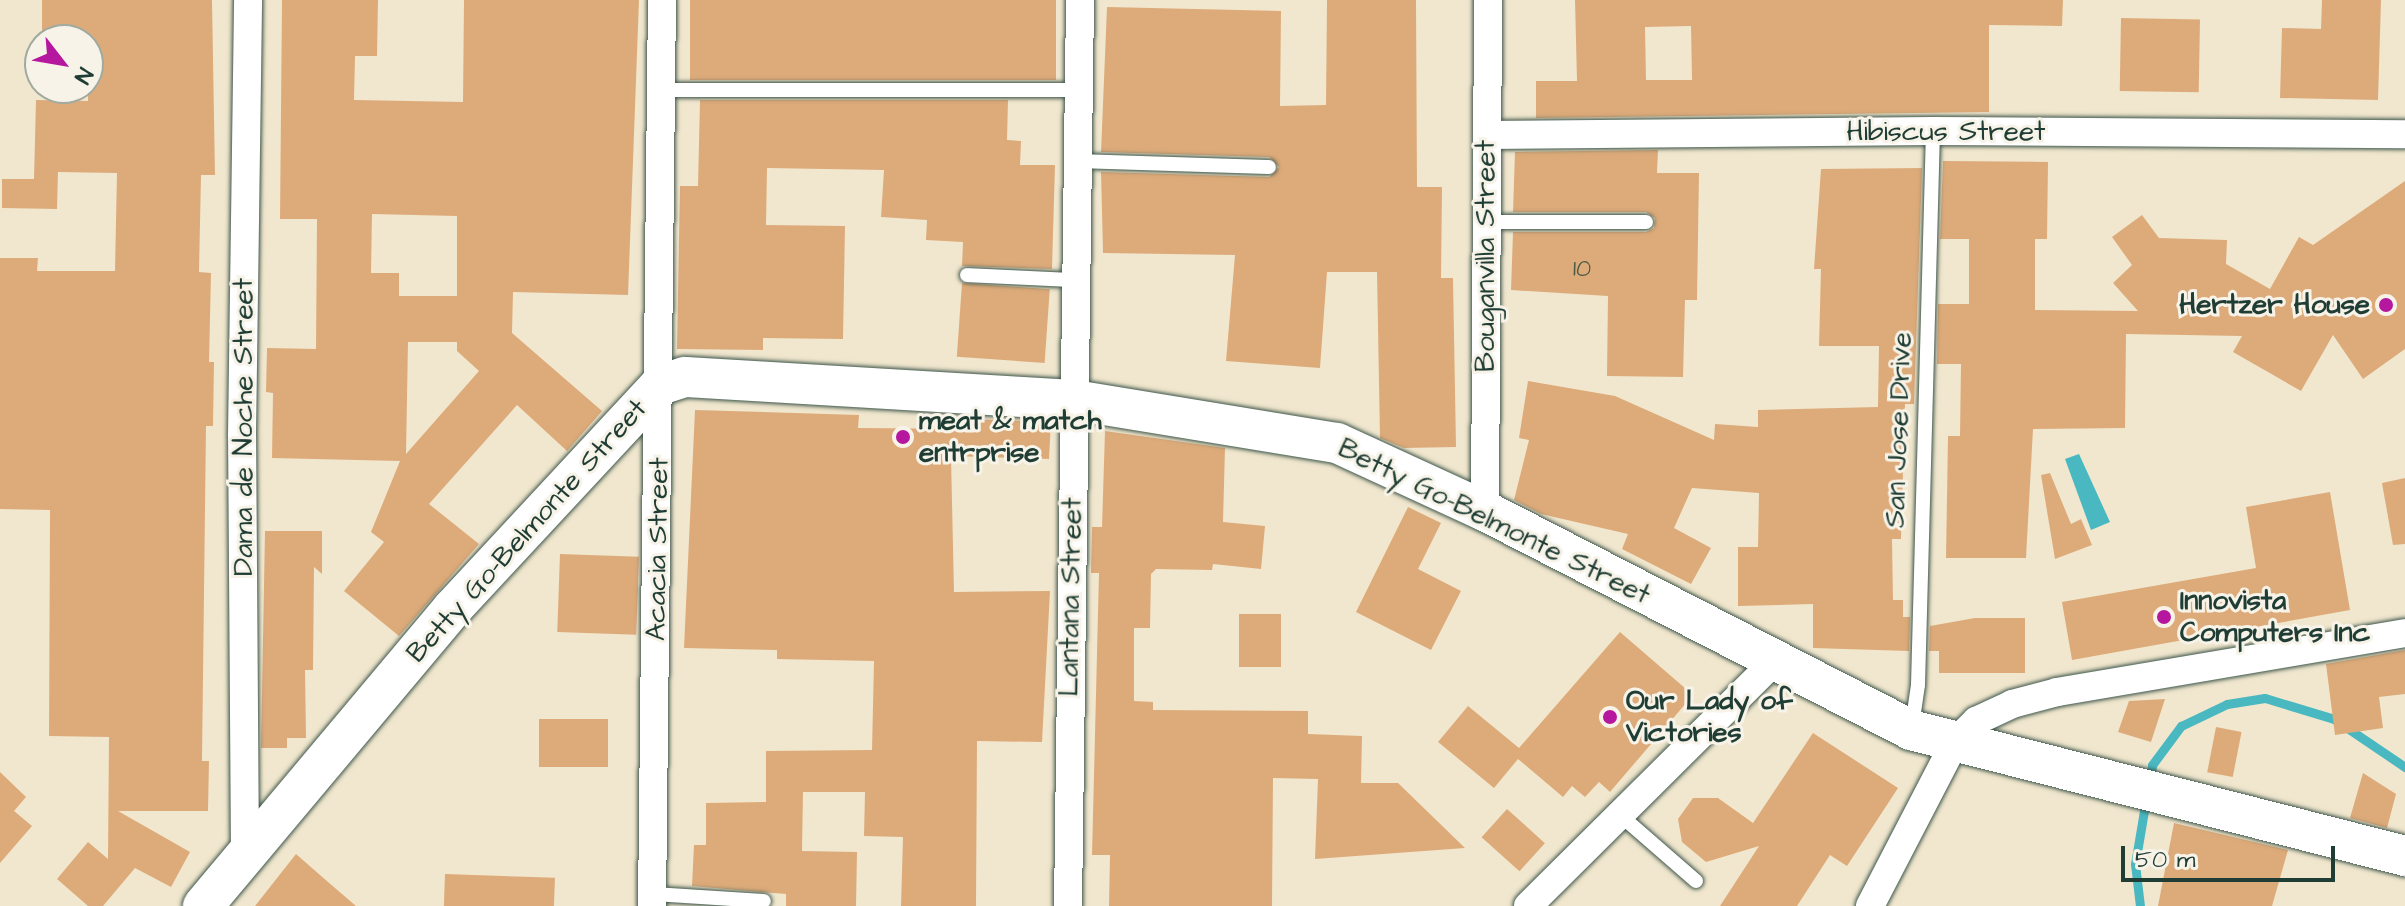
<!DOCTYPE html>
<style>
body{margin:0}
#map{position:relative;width:2405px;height:906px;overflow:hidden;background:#f1e7ce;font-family:"Architects Daughter",sans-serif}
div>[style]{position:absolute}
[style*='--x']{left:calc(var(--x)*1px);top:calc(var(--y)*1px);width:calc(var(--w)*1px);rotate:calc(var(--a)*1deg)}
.water>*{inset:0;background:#49b8c1}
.stream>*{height:9px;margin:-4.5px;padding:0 4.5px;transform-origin:4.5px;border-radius:4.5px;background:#49b8c1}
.building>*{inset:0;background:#ddab7a;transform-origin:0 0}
.roads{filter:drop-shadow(0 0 2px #3e564b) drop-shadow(0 0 2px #3e564b)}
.lane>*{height:14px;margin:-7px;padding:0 7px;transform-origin:7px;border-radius:7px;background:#fff}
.street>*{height:28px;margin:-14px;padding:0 14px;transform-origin:14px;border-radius:14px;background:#fff}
.secondary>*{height:40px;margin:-20px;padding:0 20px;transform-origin:20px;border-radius:20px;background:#fff}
.dots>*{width:22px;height:22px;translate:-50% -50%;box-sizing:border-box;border:4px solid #f7f3e8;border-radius:50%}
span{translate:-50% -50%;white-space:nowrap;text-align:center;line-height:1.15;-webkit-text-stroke:6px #f7f3e8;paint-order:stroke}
.number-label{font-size:24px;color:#4e5846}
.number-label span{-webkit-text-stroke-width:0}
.street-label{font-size:28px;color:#1f3d34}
.poi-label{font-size:28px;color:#1f3d34;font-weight:700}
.right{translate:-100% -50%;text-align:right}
.left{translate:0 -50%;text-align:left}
.north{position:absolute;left:24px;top:24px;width:80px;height:80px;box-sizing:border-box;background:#f7f3e8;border:2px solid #a1aaa0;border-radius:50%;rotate:121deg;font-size:22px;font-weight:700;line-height:32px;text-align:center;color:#1f3d34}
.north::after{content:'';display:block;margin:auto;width:28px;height:36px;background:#b5179e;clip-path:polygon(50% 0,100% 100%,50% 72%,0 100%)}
.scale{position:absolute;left:2121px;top:846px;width:214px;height:36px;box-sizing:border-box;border:4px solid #1f3d34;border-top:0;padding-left:10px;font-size:24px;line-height:28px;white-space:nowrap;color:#1f3d34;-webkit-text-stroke:6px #f7f3e8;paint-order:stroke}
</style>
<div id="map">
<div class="water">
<i style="clip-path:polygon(2079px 454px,2110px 522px,2091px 530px,2065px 459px)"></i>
</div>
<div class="stream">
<i style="--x:2150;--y:780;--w:15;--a:-82"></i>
<i style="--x:2152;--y:765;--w:49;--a:-53.4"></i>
<i style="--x:2181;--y:726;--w:51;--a:-25.6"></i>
<i style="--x:2227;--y:704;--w:38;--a:-9"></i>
<i style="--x:2265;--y:698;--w:72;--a:16.9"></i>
<i style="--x:2334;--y:719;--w:86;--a:34.1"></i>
<i style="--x:2140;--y:906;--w:42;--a:-96.8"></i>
<i style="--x:2135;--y:864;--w:66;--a:-80.4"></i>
</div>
<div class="building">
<i style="clip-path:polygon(42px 0,212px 0,215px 175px,201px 175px,199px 272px,211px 273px,209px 362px,214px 362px,213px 426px,206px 426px,202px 761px,209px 761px,208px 811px,118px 811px,190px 852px,171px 887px,135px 868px,103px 906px,88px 906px,57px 879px,88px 842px,108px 859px,109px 737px,49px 736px,50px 510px,0 509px,0 258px,38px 258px,37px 271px,115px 271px,117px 173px,58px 172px,57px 209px,2px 208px,2px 179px,34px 179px,36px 100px,88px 101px,88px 35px,42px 35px)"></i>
<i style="clip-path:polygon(evenodd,282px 0,378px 0,377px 56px,355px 56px,354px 100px,463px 102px,464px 0,639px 0,628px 295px,513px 292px,512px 333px,602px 411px,567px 451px,517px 405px,429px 504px,479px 544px,399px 636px,344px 591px,384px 542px,371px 532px,400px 461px,272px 458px,273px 393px,266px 392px,267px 348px,316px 349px,317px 219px,280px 219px,282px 0,372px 214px,457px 216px,457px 296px,399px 296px,399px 273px,371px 273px,372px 214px,282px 0,408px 342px,457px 342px,457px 351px,479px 371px,406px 454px,408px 342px)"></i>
<i style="left:690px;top:0;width:366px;height:80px"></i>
<i style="clip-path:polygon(1327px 0,1416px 0,1417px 187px,1442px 187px,1441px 278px,1453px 278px,1456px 447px,1404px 448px,1380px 438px,1377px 272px,1327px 272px,1320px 368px,1226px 361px,1235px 255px,1103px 253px,1101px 172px,1269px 177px,1279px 167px,1269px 157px,1101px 152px,1107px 7px,1281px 11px,1280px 106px,1326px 105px)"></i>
<i style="clip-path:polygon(evenodd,1575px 0,2063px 0,2062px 26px,1989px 25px,1989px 112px,1536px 118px,1536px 81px,1577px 81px,1575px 0,1691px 26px,1692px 80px,1646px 80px,1645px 27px,1691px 26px)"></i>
<i style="clip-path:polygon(2322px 0,2381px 0,2378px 100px,2280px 98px,2282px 28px,2321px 29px)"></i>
<i style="left:2121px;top:18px;width:79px;height:73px;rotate:1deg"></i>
<i style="clip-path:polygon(700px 100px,1008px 100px,1007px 140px,1021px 141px,1020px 165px,1055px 165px,1052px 269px,962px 266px,963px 242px,926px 240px,927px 220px,881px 217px,884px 170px,767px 168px,766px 225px,845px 226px,843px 339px,763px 338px,763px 350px,677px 349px,680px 186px,698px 186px)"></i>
<i style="clip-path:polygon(1658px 150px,1657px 173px,1699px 173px,1697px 300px,1685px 300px,1683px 377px,1607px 376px,1608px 296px,1511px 290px,1513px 232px,1646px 232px,1654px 228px,1655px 218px,1646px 212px,1513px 212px,1515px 152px)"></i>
<i style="clip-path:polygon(1943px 161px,2048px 162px,2047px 239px,2035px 239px,2035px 310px,2138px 311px,2113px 283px,2132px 265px,2112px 237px,2142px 215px,2159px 238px,2227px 240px,2226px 264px,2270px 289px,2299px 237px,2313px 245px,2405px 181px,2405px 349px,2363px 379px,2333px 335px,2301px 391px,2233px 352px,2242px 336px,2126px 334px,2125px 428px,2033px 429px,2026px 558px,1946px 558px,1948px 436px,1960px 436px,1961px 364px,1937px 364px,1938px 304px,1969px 304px,1969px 239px,1940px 239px)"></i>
<i style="clip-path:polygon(1922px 168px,1914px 404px,1905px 404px,1901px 539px,1892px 539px,1893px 600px,1903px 600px,1903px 617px,1910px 617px,1909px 651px,1813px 648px,1813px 604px,1738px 606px,1738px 547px,1758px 547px,1759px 493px,1692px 488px,1674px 528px,1711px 548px,1691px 584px,1622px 549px,1628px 534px,1541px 514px,1514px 500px,1529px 440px,1519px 438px,1528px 381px,1615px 396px,1714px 440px,1715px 424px,1758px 427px,1758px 410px,1878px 407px,1879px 346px,1819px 346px,1821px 269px,1814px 269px,1821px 169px)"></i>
<i style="left:962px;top:283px;width:88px;height:74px;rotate:4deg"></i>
<i style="clip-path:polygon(695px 410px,859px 415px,858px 428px,967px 429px,967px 419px,1051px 422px,1049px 459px,951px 456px,954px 592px,1050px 591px,1042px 742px,977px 741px,976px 906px,901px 906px,903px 837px,864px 836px,865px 792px,803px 792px,802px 851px,857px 852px,856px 906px,786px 906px,786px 894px,692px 886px,694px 845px,706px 845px,706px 803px,766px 802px,766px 751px,872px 750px,874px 661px,777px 659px,777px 650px,684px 648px)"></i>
<i style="clip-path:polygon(1105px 431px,1225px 448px,1223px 522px,1265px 526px,1261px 569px,1213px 564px,1212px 570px,1156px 569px,1151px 574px,1150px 628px,1134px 628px,1134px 701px,1153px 702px,1153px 710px,1308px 711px,1308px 734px,1362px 736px,1361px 783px,1398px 783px,1465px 848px,1315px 859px,1318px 779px,1273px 778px,1272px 906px,1109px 906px,1110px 855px,1092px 855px,1099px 573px,1091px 573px,1092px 527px,1102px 527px)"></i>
<i style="clip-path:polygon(2050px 473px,2071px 524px,2081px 519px,2092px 545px,2055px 559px,2041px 475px)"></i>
<i style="clip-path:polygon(2405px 478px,2405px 544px,2393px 545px,2382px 483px)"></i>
<i style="clip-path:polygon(2330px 492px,2350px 610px,2072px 660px,2062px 602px,2256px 568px,2246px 507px)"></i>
<i style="clip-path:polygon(1408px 507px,1441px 523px,1418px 569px,1461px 591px,1431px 650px,1356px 612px)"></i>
<i style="clip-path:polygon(265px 531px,322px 531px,322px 574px,314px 567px,313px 670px,305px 670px,306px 738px,287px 738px,287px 748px,261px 748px)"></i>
<i style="left:560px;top:554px;width:79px;height:78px;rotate:2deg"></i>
<i style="left:1239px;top:614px;width:42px;height:53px"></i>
<i style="clip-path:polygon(1975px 618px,2025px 618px,2025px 673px,1939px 673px,1939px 651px,1929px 651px,1930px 626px)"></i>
<i style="clip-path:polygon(1620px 632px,1693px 695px,1610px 792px,1599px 782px,1585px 797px,1572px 786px,1563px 797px,1518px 759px,1494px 788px,1438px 742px,1468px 706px,1519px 748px)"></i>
<i style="clip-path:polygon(2405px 650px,2405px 694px,2379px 697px,2383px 728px,2335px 735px,2326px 664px)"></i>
<i style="clip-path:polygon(2165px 699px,2151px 742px,2118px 732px,2129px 701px)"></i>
<i style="left:539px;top:719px;width:69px;height:48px"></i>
<i style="left:2216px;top:727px;width:26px;height:46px;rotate:11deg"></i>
<i style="clip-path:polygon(1813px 733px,1898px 788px,1847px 866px,1830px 855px,1797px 906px,1720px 906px,1759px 846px,1706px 862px,1682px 842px,1678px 819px,1693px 798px,1718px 798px,1753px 823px)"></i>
<i style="clip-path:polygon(0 772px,26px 797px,14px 811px,32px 826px,0 863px)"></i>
<i style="clip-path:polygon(2363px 773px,2396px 794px,2387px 828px,2350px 818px)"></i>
<i style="left:1507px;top:809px;width:51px;height:38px;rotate:42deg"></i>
<i style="clip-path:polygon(2174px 823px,2288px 850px,2272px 906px,2158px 906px)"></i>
<i style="clip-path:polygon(296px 854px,328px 882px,356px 906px,255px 906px)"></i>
<i style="left:445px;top:874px;width:110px;height:32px;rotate:2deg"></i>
</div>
<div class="roads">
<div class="lane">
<i style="--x:661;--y:90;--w:416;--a:0"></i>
<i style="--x:1076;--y:161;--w:193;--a:1.8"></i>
<i style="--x:1487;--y:222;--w:159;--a:0"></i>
<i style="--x:967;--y:275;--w:108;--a:2.7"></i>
<i style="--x:1912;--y:726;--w:41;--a:-81.7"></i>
<i style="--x:1918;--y:685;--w:554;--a:-88.45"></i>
<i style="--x:1619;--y:814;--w:102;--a:41"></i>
<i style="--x:653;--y:894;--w:111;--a:3.6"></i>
</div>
<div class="street">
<i style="--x:1487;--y:135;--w:446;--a:-0.5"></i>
<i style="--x:1933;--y:131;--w:472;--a:0.4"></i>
<i style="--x:1485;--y:511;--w:511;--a:-89.66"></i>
<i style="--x:245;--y:855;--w:420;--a:-90.4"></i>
<i style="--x:242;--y:435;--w:435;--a:-89.2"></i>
<i style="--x:652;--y:906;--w:906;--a:-89.37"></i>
<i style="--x:1068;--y:906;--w:906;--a:-89.24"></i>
<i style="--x:1528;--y:906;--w:345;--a:-44.8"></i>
<i style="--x:1870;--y:906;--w:185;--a:-62.6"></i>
<i style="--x:1955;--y:742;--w:30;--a:-45"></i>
<i style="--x:1976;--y:721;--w:40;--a:-25"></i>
<i style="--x:2012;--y:704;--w:47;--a:-14.9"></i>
<i style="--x:2057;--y:692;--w:353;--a:-9.6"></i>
</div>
<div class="secondary">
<i style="--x:203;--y:906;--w:388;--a:-50"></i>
<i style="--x:452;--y:609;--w:306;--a:-47.1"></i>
<i style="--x:660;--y:385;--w:26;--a:-18"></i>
<i style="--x:685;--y:377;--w:390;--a:3.4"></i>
<i style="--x:1074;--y:400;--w:266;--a:9.3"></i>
<i style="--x:1337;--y:443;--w:163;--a:24.7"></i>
<i style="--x:1485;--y:511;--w:479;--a:27.2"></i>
<i style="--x:1911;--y:730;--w:510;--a:14.31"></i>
</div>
</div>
<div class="dots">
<i style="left:2386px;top:305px;background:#b5179e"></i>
<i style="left:903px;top:437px;background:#b5179e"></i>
<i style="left:2164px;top:617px;background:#b5179e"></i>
<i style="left:1610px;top:717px;background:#b5179e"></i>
</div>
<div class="number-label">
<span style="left:1582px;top:270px">10</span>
</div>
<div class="street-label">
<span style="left:1946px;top:132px">Hibiscus Street</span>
<span style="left:1486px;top:256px;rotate:-90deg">Bouganvilla Street</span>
<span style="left:244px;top:427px;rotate:-90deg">Dama de Noche Street</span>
<span style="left:1899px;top:430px;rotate:-88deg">San Jose Drive</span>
<span style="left:1494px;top:522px;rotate:26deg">Betty Go-Belmonte Street</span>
<span style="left:527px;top:531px;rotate:-48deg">Betty Go-Belmonte Street</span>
<span style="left:658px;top:549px;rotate:-89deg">Acacia Street</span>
<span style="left:1071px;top:597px;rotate:-89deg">Lantana Street</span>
</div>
<div class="poi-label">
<span class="right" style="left:2370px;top:305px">Hertzer House</span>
<span class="left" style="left:919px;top:437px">meat &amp; match<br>entrprise</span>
<span class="left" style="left:2180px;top:617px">Innovista<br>Computers Inc</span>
<span class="left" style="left:1626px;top:717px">Our Lady of<br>Victories</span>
</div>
<div class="north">N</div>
<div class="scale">50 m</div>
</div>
